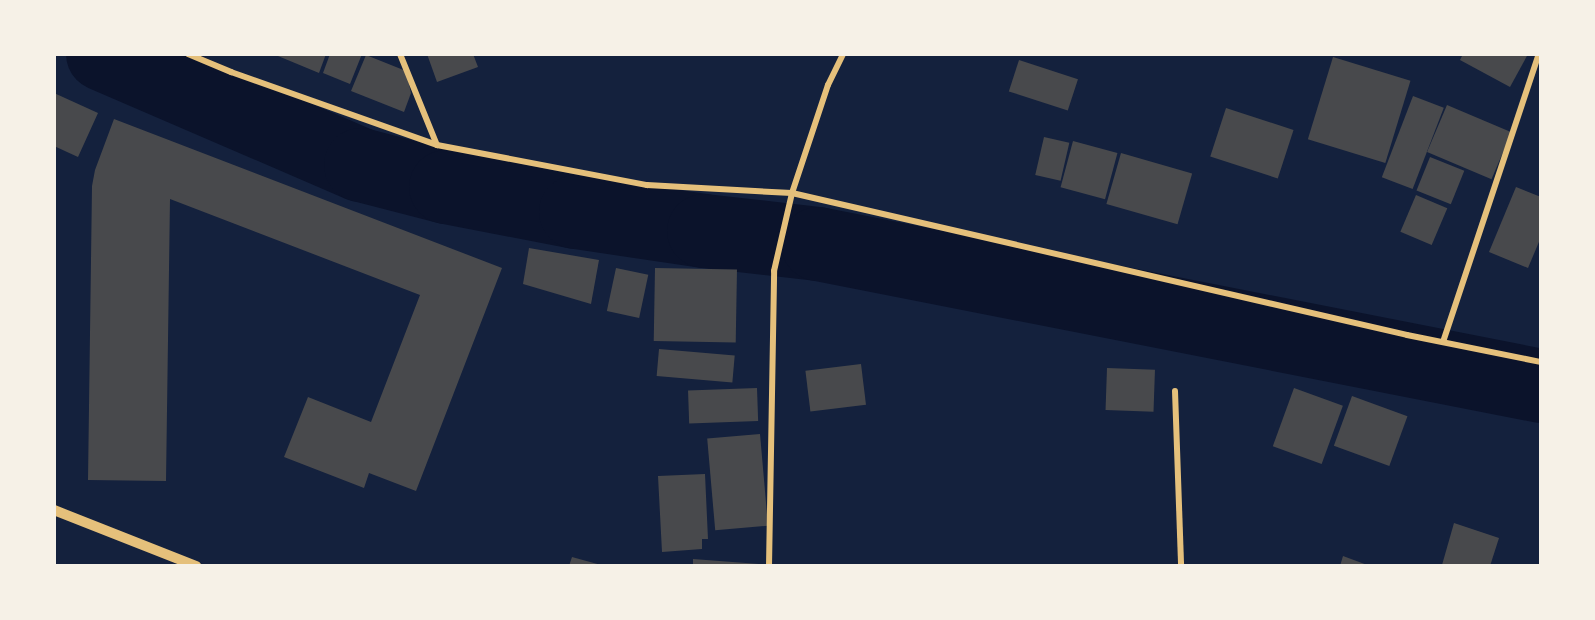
<!DOCTYPE html>
<style>
body{margin:0}
#map{position:relative;width:1595px;height:620px;overflow:hidden;background:#14213d;font-family:Commissioner,sans-serif}
div>[style]{position:absolute}
[style*='--x']{left:calc(var(--x)*1px);top:calc(var(--y)*1px);width:calc(var(--w)*1px);rotate:calc(var(--a)*1deg)}
.river>*{height:74px;margin:-37px;padding:0 37px;transform-origin:37px;border-radius:37px;background:#0b132b}
.building>*{inset:0;background:#48494c;transform-origin:0 0}
.minor>*{height:6px;margin:-3px;padding:0 3px;transform-origin:3px;border-radius:3px;background:#e5c07b}
.tertiary>*{height:10px;margin:-5px;padding:0 5px;transform-origin:5px;border-radius:5px;background:#e5c07b}
span{translate:-50% -50%;white-space:nowrap;text-align:center;line-height:1.15;-webkit-text-stroke:5px #f6f1e7;paint-order:stroke}
.frame{position:absolute;inset:0;border:56px solid #f6f1e7;pointer-events:none}
</style>
<div id="map">
<div class="river">
<i style="--x:103;--y:54;--w:281;--a:23.3"></i>
<i style="--x:361;--y:165;--w:88;--a:14.5"></i>
<i style="--x:446;--y:187;--w:132;--a:10.9"></i>
<i style="--x:576;--y:212;--w:129;--a:8.4"></i>
<i style="--x:704;--y:231;--w:115;--a:6.5"></i>
<i style="--x:818;--y:244;--w:737;--a:11.11"></i>
</div>
<div class="building">
<i style="clip-path:polygon(278px 54px,326px 54px,319px 73px,278px 56px)"></i>
<i style="clip-path:polygon(330px 54px,362px 54px,350px 84px,323px 73px)"></i>
<i style="clip-path:polygon(427px 54px,473px 54px,478px 67px,437px 82px)"></i>
<i style="clip-path:polygon(1463px 54px,1528px 54px,1510px 87px,1460px 60px)"></i>
<i style="clip-path:polygon(366px 55px,406px 71px,411px 93px,404px 112px,351px 91px)"></i>
<i style="left:1333px;top:57px;width:81px;height:86px;rotate:17deg"></i>
<i style="left:1019px;top:60px;width:62px;height:33px;rotate:18deg"></i>
<i style="clip-path:polygon(54px 93px,98px 113px,78px 157px,54px 146px)"></i>
<i style="left:1413px;top:96px;width:33px;height:87px;rotate:21deg"></i>
<i style="left:1447px;top:105px;width:70px;height:51px;rotate:23deg"></i>
<i style="left:1226px;top:108px;width:71px;height:51px;rotate:18deg"></i>
<i style="clip-path:polygon(114px 119px,502px 268px,416px 491px,369px 473px,364px 488px,284px 457px,308px 397px,371px 422px,420px 295px,170px 199px,166px 481px,88px 480px,92px 186px,95px 170px)"></i>
<i style="left:1044px;top:137px;width:26px;height:39px;rotate:13deg"></i>
<i style="left:1073px;top:141px;width:46px;height:48px;rotate:15deg"></i>
<i style="left:1121px;top:153px;width:74px;height:53px;rotate:16deg"></i>
<i style="left:1430px;top:157px;width:37px;height:36px;rotate:22deg"></i>
<i style="clip-path:polygon(1516px 187px,1541px 197px,1541px 237px,1528px 268px,1489px 252px)"></i>
<i style="left:1416px;top:195px;width:34px;height:40px;rotate:23deg"></i>
<i style="clip-path:polygon(529px 248px,599px 260px,591px 304px,523px 284px)"></i>
<i style="left:616px;top:268px;width:33px;height:44px;rotate:12deg"></i>
<i style="left:655px;top:268px;width:82px;height:73px;rotate:1deg"></i>
<i style="left:659px;top:349px;width:76px;height:27px;rotate:5deg"></i>
<i style="left:861px;top:364px;width:41px;height:56px;rotate:83deg"></i>
<i style="left:1107px;top:368px;width:48px;height:42px;rotate:2deg"></i>
<i style="left:757px;top:388px;width:33px;height:69px;rotate:88deg"></i>
<i style="left:1294px;top:388px;width:52px;height:62px;rotate:20deg"></i>
<i style="left:1352px;top:396px;width:59px;height:53px;rotate:20deg"></i>
<i style="left:760px;top:434px;width:92px;height:53px;rotate:85deg"></i>
<i style="clip-path:polygon(705px 474px,708px 539px,702px 539px,702px 549px,662px 552px,658px 476px)"></i>
<i style="clip-path:polygon(1454px 523px,1499px 538px,1490px 566px,1442px 565px)"></i>
<i style="clip-path:polygon(1343px 556px,1370px 566px,1340px 566px)"></i>
<i style="clip-path:polygon(572px 557px,601px 565px,601px 566px,569px 566px)"></i>
<i style="clip-path:polygon(693px 559px,759px 564px,759px 566px,693px 566px)"></i>
</div>
<div class="minor">
<i style="--x:188;--y:54;--w:47;--a:22.7"></i>
<i style="--x:231;--y:72;--w:219;--a:19.5"></i>
<i style="--x:437;--y:145;--w:214;--a:10.8"></i>
<i style="--x:647;--y:185;--w:145;--a:3.2"></i>
<i style="--x:792;--y:193;--w:631;--a:13"></i>
<i style="--x:1407;--y:335;--w:137;--a:11.4"></i>
<i style="--x:400;--y:54;--w:98;--a:67.9"></i>
<i style="--x:1443;--y:342;--w:304;--a:-71.6"></i>
<i style="--x:1175;--y:391;--w:175;--a:88"></i>
<i style="--x:769;--y:566;--w:295;--a:-89"></i>
<i style="--x:774;--y:271;--w:80;--a:-77"></i>
<i style="--x:792;--y:193;--w:114;--a:-71.6"></i>
<i style="--x:828;--y:85;--w:34;--a:-64"></i>
</div>
<div class="tertiary">
<i style="--x:54;--y:510;--w:153;--a:21.5"></i>
</div>
<div class="frame"></div>
</div>
